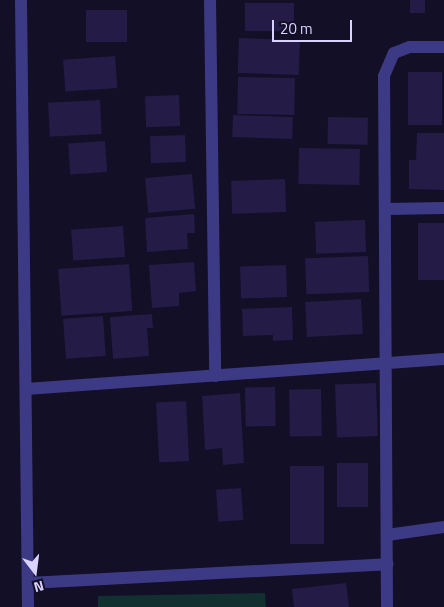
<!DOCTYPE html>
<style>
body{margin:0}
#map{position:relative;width:444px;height:607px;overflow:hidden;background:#130f26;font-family:"Titillium Web",sans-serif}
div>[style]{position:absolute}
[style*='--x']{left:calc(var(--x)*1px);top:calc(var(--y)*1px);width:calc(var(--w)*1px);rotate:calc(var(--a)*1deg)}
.green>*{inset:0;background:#12302f}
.building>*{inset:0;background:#241b47;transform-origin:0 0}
.minor>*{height:12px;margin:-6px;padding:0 6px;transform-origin:6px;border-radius:6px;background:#3d3a85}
span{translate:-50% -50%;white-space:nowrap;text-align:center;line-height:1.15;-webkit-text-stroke:4px #130f26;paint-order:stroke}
.north{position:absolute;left:10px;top:547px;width:50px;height:50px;-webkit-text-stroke:4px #130f26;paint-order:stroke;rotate:165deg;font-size:14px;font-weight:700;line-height:20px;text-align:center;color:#d9d4ff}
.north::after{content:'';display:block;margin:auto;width:18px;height:22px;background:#d9d4ff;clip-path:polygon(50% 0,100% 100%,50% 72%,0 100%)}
.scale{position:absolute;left:272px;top:20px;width:80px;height:22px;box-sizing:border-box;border:2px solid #d9d4ff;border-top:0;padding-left:6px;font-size:15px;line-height:18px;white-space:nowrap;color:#d9d4ff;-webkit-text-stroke:4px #130f26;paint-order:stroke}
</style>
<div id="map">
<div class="green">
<i style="clip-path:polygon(265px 593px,266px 607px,98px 607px,98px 596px)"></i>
</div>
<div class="building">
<i style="left:410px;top:0;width:15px;height:13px"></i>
<i style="left:245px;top:3px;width:49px;height:28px"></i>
<i style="left:86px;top:10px;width:41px;height:32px"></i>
<i style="left:239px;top:38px;width:61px;height:35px;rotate:2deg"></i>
<i style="left:115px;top:56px;width:32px;height:52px;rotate:86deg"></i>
<i style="left:408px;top:72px;width:34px;height:53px"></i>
<i style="left:238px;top:77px;width:57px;height:37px;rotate:1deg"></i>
<i style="left:179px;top:95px;width:31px;height:34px;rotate:88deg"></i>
<i style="left:100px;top:100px;width:34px;height:52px;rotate:87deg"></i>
<i style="left:233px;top:115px;width:60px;height:22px;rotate:2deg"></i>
<i style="left:328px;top:117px;width:40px;height:27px;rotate:1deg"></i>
<i style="clip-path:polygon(417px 133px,444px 133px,444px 190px,409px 189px,409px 160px,416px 160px)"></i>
<i style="left:185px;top:135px;width:27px;height:35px;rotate:88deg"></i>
<i style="left:105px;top:141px;width:31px;height:37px;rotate:86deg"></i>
<i style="left:299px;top:148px;width:61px;height:36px;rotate:1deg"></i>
<i style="left:192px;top:174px;width:35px;height:47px;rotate:85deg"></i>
<i style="left:285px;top:179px;width:33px;height:54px;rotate:88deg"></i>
<i style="clip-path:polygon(194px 214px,195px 233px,187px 233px,188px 249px,147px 252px,145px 218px)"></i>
<i style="left:365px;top:220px;width:32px;height:50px;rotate:88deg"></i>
<i style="left:418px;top:223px;width:26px;height:57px"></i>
<i style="left:123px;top:226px;width:31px;height:52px;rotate:86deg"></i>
<i style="left:368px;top:256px;width:36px;height:63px;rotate:88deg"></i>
<i style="clip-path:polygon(194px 262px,196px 291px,179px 293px,179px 306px,152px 308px,149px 265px)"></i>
<i style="left:129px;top:264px;width:47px;height:71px;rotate:86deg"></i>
<i style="left:286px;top:265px;width:32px;height:46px;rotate:88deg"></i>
<i style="left:361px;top:299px;width:35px;height:56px;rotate:87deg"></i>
<i style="clip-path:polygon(292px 307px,293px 340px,273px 341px,273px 335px,243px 336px,242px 309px)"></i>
<i style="clip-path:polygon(152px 314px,153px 328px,147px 328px,149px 356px,113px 359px,110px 317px)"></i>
<i style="left:103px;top:316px;width:40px;height:40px;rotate:86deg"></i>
<i style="left:376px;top:383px;width:53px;height:41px;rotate:88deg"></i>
<i style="left:275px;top:387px;width:39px;height:30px;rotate:89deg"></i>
<i style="left:321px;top:389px;width:47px;height:32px;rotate:89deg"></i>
<i style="clip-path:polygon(240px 393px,244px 463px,223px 465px,222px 448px,205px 450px,202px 396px)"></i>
<i style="left:186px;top:401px;width:60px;height:30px;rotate:87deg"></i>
<i style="left:337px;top:463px;width:31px;height:44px"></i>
<i style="left:290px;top:466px;width:34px;height:78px"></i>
<i style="left:241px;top:488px;width:32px;height:25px;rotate:86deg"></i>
<i style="clip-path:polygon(346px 583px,349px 607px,294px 607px,292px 589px)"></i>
</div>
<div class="minor">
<i style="--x:21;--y:0;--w:607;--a:89.34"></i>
<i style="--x:210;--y:0;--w:376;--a:89.2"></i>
<i style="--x:386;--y:209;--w:58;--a:-1"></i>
<i style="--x:26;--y:389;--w:419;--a:-4.1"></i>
<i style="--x:387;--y:535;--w:58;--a:-8"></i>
<i style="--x:29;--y:583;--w:359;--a:-3"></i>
<i style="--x:387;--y:607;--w:531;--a:-90.32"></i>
<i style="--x:384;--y:76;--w:25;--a:-67"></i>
<i style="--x:394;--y:53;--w:17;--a:-21"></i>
<i style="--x:410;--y:47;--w:34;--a:0"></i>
</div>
<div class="north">N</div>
<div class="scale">20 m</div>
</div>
